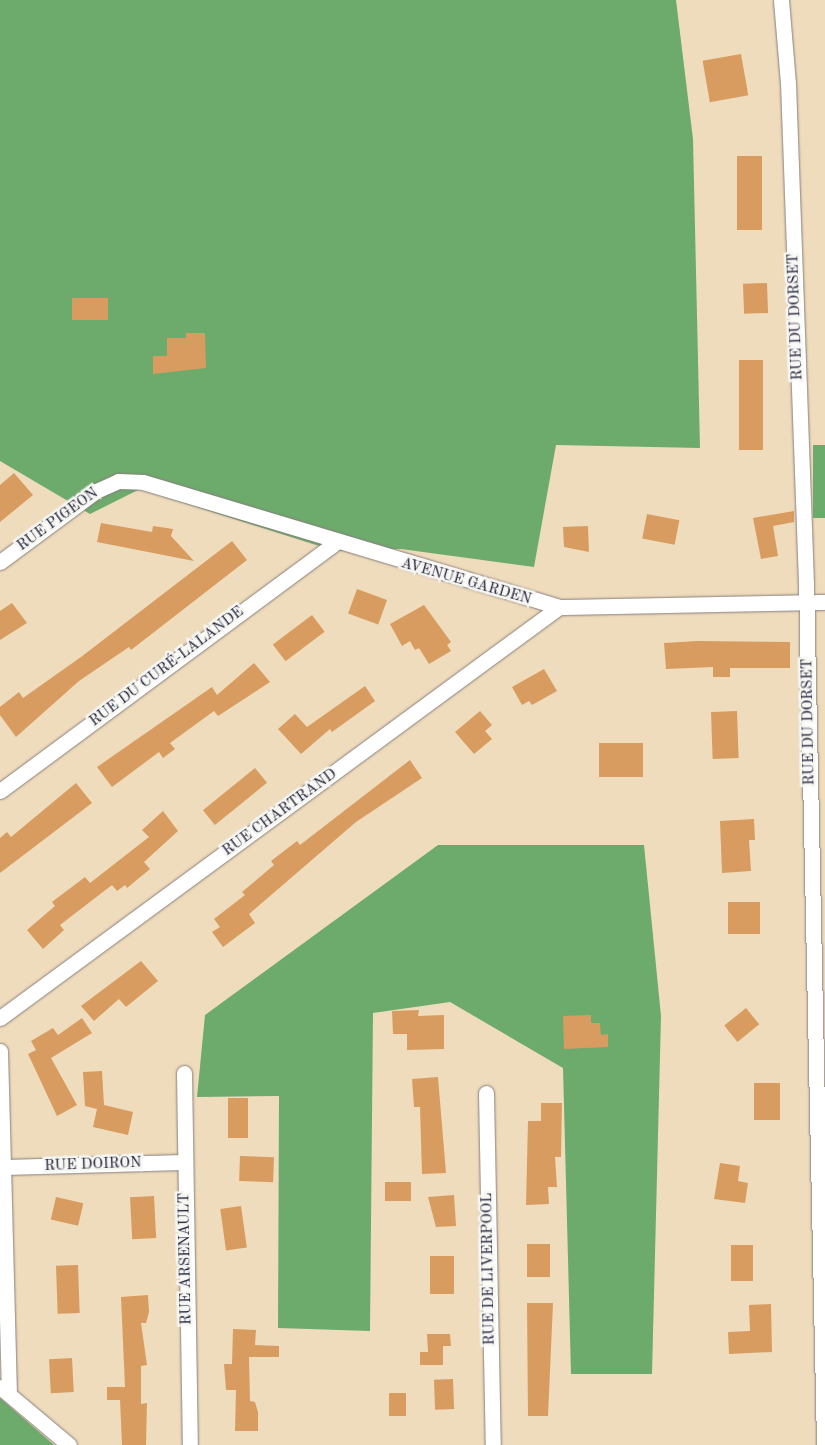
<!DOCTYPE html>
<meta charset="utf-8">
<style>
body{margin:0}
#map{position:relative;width:825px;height:1445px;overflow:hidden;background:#efdcbc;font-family:"Old Standard TT",serif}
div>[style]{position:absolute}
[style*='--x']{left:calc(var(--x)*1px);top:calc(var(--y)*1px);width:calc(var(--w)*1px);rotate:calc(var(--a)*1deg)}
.forest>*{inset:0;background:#6dab6c;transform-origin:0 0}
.building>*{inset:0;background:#d89c60;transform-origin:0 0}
.roads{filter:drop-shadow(0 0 1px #887f7c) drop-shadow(0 0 1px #887f7c)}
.minor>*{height:15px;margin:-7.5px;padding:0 7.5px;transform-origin:7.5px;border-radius:7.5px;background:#fff}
span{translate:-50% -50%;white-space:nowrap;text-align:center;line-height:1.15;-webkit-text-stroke:5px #f6f6f2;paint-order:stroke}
.street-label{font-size:15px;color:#22223b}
</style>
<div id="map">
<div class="forest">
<i style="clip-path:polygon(0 0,676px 0,693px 139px,700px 448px,556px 445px,534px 567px,401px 549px,335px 551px,140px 489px,90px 514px,0 461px)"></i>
<i style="left:813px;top:445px;width:12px;height:73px"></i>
<i style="clip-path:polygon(438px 845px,644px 845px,661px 1016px,652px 1374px,571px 1374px,563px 1068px,450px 1002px,373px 1013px,370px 1331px,278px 1328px,279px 1096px,197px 1097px,205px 1015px)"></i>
<i style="clip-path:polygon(0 1398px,54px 1445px,0 1445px)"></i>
</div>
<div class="building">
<i style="left:741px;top:54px;width:42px;height:39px;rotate:80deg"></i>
<i style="left:737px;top:156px;width:25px;height:74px"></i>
<i style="left:767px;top:283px;width:30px;height:24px;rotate:88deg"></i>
<i style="left:72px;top:298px;width:36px;height:22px"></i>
<i style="clip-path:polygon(186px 333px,205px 333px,206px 368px,153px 374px,153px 356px,167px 356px,167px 338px,186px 338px)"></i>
<i style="left:739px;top:360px;width:24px;height:90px"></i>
<i style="clip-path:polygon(14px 473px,33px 495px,0 522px,0 485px)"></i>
<i style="clip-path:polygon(794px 511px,794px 522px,773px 526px,778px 556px,761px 559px,753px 518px)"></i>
<i style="left:647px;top:514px;width:33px;height:25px;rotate:11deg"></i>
<i style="clip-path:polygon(101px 523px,152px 532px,153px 526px,173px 529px,171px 536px,194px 561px,97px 542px)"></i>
<i style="clip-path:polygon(588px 526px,589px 552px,564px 547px,563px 527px)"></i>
<i style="clip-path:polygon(232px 541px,247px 560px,131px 650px,129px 647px,79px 681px,16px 737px,0 715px,0 707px,19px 692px,23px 698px,81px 657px)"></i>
<i style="left:357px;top:589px;width:32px;height:26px;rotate:20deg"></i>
<i style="clip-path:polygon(12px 603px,27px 623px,0 640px,0 611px)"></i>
<i style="clip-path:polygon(424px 605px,451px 642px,447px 645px,451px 651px,429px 664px,419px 648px,415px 650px,410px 641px,402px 646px,390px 624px)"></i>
<i style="left:312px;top:615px;width:21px;height:49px;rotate:53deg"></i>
<i style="clip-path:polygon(698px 641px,790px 642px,790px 668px,730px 668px,730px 677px,713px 677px,713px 667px,666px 669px,664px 643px)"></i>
<i style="clip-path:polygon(254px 663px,270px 682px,218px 716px,214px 711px,170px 743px,175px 749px,163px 758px,159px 752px,112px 787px,97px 767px,212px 687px,217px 695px)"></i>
<i style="clip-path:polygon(544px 669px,557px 691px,532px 705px,529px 701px,522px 705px,512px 687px)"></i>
<i style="clip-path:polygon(365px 686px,375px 701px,332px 732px,330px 729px,301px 754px,278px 729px,295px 714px,307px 727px)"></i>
<i style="clip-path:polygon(480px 711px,492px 725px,485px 731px,492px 739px,474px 754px,455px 732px)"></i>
<i style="left:737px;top:711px;width:47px;height:26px;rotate:88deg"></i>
<i style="left:643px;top:743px;width:34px;height:44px;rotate:90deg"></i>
<i style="clip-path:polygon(410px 760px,422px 778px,356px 822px,249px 914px,255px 923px,223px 947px,212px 932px,220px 927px,214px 919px,245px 895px,242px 892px,274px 865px,271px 861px,297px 841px,300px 845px)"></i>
<i style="left:255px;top:768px;width:19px;height:67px;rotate:51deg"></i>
<i style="clip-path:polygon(76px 783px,92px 803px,0 873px,0 838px,7px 832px,11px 837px)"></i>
<i style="clip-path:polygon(163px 811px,178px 831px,144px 862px,150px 869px,127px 888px,125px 885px,117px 891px,112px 885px,60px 925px,64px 930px,43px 949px,27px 930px,55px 906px,52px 902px,85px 877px,90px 883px,149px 837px,142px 830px)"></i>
<i style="clip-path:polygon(754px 819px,755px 840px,749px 840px,751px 871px,722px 873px,720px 821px)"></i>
<i style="left:728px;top:902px;width:32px;height:32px"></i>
<i style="clip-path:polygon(141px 961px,158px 981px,126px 1007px,119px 999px,94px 1021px,81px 1006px)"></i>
<i style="left:746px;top:1008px;width:21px;height:28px;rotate:51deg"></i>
<i style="clip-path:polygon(419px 1010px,418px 1016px,444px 1015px,444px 1049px,407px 1050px,407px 1034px,393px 1034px,392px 1011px)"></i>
<i style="clip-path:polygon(591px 1015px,591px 1023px,600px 1023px,601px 1035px,608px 1034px,608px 1047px,564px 1049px,563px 1016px)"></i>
<i style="clip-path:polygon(82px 1018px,92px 1033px,51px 1058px,77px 1105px,57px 1116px,28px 1054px,36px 1050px,31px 1041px,53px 1028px,58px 1035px)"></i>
<i style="clip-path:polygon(102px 1071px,104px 1105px,133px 1112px,128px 1135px,93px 1127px,97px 1109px,85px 1106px,83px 1072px)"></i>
<i style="clip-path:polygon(438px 1077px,446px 1173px,422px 1174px,420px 1107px,414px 1107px,412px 1079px)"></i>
<i style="left:754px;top:1083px;width:26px;height:37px"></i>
<i style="left:228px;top:1098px;width:20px;height:40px"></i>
<i style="clip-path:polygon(541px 1103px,562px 1103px,561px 1157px,555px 1157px,557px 1187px,548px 1187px,549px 1204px,526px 1205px,528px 1121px,541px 1121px)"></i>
<i style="left:240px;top:1156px;width:34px;height:25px;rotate:2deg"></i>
<i style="clip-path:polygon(720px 1163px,740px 1166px,738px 1181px,748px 1183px,745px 1203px,714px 1199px)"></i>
<i style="left:385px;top:1182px;width:26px;height:19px"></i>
<i style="clip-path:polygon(454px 1195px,456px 1226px,436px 1227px,428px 1197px)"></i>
<i style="left:154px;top:1196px;width:42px;height:24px;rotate:87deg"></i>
<i style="left:56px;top:1197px;width:28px;height:23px;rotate:13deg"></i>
<i style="left:241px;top:1206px;width:42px;height:21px;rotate:82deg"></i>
<i style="left:527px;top:1244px;width:23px;height:33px"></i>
<i style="left:731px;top:1245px;width:22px;height:36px"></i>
<i style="left:454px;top:1256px;width:38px;height:24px;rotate:90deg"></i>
<i style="left:78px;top:1265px;width:48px;height:22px;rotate:88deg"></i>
<i style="clip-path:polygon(148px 1295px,149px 1312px,146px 1323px,141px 1323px,147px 1365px,141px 1366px,141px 1404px,147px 1403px,146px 1445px,122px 1445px,120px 1400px,107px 1400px,107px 1387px,125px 1387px,121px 1297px)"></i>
<i style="clip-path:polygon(527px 1303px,553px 1303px,548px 1416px,528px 1416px)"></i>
<i style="clip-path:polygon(771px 1304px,772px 1352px,729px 1354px,728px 1332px,750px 1331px,749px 1305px)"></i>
<i style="clip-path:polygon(233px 1329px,256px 1330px,255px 1345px,279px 1346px,279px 1357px,249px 1357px,250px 1401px,255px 1402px,258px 1412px,258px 1431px,235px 1431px,236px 1390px,226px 1390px,224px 1364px,232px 1364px)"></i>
<i style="clip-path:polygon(427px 1334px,450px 1334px,451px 1346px,443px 1346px,443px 1365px,420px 1365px,420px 1352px,428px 1352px)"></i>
<i style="left:72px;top:1358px;width:34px;height:23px;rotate:87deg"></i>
<i style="left:453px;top:1379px;width:30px;height:19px;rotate:88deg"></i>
<i style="left:389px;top:1393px;width:17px;height:23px"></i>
</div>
<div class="roads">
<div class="minor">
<i style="--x:781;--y:0;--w:83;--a:85.2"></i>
<i style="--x:788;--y:83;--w:501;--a:87.94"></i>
<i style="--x:806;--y:584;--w:861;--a:88.8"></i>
<i style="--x:0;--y:562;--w:119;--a:-36.5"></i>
<i style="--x:96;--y:491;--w:24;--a:-24"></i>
<i style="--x:118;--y:481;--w:25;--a:2"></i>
<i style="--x:143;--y:482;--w:434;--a:16.7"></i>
<i style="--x:559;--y:607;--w:266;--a:-1.1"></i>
<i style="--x:0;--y:791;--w:417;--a:-36.5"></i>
<i style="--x:0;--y:1018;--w:694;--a:-36.32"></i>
<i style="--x:0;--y:1051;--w:339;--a:88.5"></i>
<i style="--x:184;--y:1073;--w:372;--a:89.1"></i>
<i style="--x:486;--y:1093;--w:352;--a:88.9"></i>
<i style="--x:3;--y:1167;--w:181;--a:-1.6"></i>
<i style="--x:0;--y:1387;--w:90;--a:40"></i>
</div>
</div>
<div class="street-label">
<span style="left:796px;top:317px;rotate:-92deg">RUE DU DORSET</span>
<span style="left:58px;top:520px;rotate:-36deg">RUE PIGEON</span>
<span style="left:466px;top:582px;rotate:16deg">AVENUE GARDEN</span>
<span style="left:167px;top:667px;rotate:-37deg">RUE DU CURÉ-LALANDE</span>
<span style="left:809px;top:722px;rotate:-91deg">RUE DU DORSET</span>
<span style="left:280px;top:813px;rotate:-36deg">RUE CHARTRAND</span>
<span style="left:93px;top:1165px;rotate:-2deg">RUE DOIRON</span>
<span style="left:186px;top:1259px;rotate:-91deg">RUE ARSENAULT</span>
<span style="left:489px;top:1269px;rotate:-91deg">RUE DE LIVERPOOL</span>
</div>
</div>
